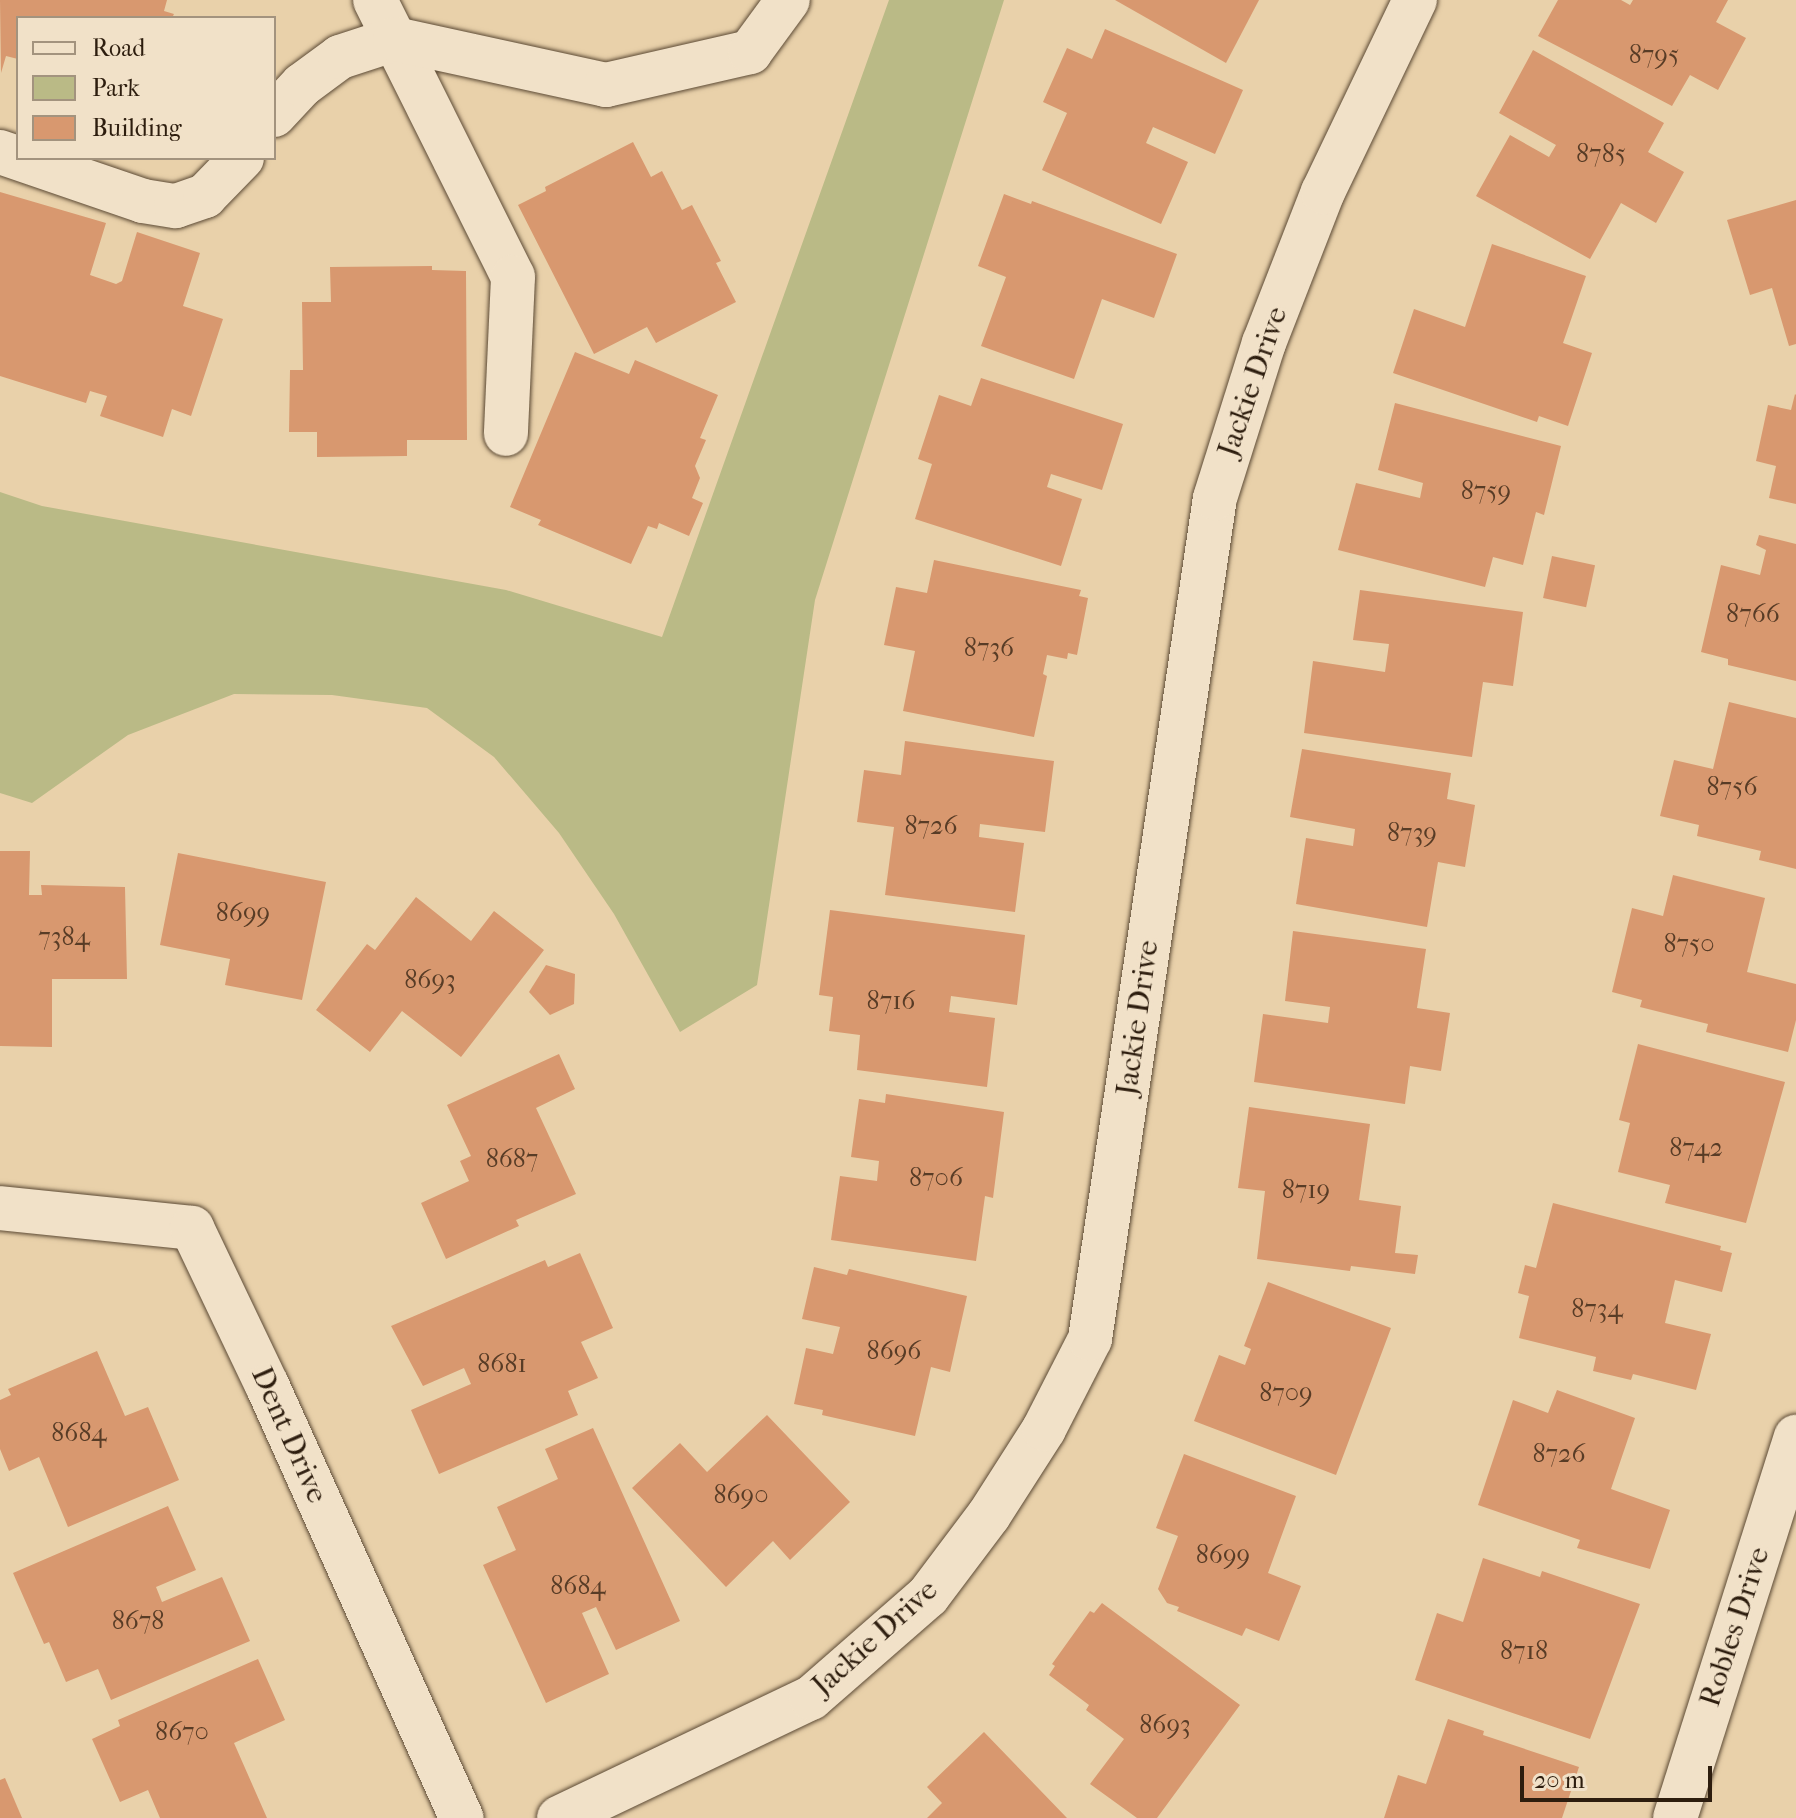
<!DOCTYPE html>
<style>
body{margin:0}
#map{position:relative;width:1796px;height:1818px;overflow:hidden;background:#e9d1aa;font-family:"IM FELL French Canon",serif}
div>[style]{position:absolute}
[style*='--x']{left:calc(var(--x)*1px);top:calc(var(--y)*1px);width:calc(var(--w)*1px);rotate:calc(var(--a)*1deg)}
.green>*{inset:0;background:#baba86}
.building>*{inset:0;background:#d8986f;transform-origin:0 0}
.roads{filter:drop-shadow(0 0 2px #5c4a35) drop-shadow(0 0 2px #5c4a35)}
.minor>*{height:44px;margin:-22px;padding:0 22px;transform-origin:22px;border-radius:22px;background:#f1e1c8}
span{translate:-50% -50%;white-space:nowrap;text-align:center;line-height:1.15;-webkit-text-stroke:7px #f1e1c8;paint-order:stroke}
.number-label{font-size:26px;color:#583c26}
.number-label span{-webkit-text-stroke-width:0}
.street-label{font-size:30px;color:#2d1d0e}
.legend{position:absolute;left:16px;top:16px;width:260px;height:144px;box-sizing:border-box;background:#f1e1c8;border:2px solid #a3937e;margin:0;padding:10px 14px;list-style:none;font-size:24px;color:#2d1d0e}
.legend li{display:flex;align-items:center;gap:16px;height:40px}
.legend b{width:40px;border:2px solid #a3937e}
.scale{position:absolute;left:1520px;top:1766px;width:192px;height:36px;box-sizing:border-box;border:4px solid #2d1d0e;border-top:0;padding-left:10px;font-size:24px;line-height:28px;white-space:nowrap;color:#2d1d0e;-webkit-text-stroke:6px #f1e1c8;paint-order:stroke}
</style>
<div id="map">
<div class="green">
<i style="clip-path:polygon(889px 0,1004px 0,815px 600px,757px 985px,680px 1032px,614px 914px,559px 833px,494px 757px,427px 708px,332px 695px,234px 694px,128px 735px,32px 803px,0 793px,0 492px,42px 506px,506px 590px,662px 637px)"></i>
</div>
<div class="building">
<i style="clip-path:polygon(0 0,167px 0,164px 11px,174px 14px,172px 18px,18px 18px,18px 59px,6px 56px,1px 73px)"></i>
<i style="clip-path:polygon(1115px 0,1259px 0,1226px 63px)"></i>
<i style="clip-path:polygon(1558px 0,1621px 0,1630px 5px,1633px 0,1728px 0,1716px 22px,1746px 38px,1718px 90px,1690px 75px,1672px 106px,1538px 36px)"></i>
<i style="clip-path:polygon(1105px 29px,1243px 90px,1215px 154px,1153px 127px,1146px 143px,1188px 162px,1161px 224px,1042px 170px,1067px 113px,1043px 102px,1067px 48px,1092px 59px)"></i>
<i style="clip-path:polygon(1533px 50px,1664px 123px,1648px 152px,1684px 172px,1656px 223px,1621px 203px,1590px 259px,1476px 196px,1510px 135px,1549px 157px,1556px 145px,1499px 113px)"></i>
<i style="clip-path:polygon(633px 142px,651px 177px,662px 171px,682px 210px,692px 205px,721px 261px,716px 263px,736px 302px,656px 343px,647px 327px,594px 354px,518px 205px,546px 191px,545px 187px)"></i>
<i style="clip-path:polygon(0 192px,106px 223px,90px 275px,116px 284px,122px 281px,137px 232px,200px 253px,183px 306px,223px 319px,191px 416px,172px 409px,163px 437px,100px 416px,107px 396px,90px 391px,86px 403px,0 376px)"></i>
<i style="clip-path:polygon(1004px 194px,1031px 204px,1032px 201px,1177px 254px,1154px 318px,1102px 299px,1074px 379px,981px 346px,1006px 277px,978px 266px)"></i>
<i style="clip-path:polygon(1796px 200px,1796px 344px,1789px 346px,1772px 288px,1750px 295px,1727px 220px)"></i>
<i style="clip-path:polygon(1492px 244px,1586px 276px,1563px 343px,1592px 353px,1568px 426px,1539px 416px,1537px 422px,1393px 373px,1414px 309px,1465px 327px)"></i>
<i style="clip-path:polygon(432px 266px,432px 270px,466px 271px,467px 440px,407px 440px,407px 456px,317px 457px,317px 432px,289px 432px,290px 370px,303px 370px,302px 302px,331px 302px,330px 267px)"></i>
<i style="clip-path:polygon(575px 352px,629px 374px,635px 360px,718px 395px,700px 438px,706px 440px,695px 466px,700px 478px,692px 498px,703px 503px,689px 536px,659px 523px,657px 529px,648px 526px,631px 564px,538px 525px,541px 520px,510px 507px)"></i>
<i style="clip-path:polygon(981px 378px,1123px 424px,1102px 490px,1051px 474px,1047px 487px,1082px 499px,1061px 566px,915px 519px,932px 464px,918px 459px,939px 395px,971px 406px)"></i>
<i style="clip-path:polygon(1795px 394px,1796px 395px,1796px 504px,1769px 498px,1776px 466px,1756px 461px,1768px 405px,1791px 410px)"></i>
<i style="clip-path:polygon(1395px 403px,1561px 446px,1544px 515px,1536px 512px,1523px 565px,1493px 557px,1485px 587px,1338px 550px,1356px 483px,1420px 498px,1423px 483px,1378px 470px)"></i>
<i style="clip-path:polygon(1759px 535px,1796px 544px,1796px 681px,1728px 665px,1728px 659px,1701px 652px,1721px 565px,1760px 575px,1766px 550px,1756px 545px)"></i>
<i style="left:1552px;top:556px;width:44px;height:43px;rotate:12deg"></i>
<i style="clip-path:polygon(934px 560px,1081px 590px,1079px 596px,1088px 598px,1077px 655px,1068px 653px,1067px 659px,1047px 655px,1043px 674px,1047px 676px,1034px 737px,903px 711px,915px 651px,884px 645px,896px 587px,927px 593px)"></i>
<i style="clip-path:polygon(1360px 590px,1523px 612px,1513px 686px,1483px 682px,1472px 757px,1304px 733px,1313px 661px,1385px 672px,1389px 644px,1353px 640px)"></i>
<i style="clip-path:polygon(1729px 702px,1796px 718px,1796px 869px,1759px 860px,1761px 851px,1697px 836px,1699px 825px,1660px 816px,1674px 760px,1713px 769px)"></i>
<i style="clip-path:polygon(905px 741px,1054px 761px,1045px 832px,980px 824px,979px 837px,1024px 843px,1015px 912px,885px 895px,894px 827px,857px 822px,864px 770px,901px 775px)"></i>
<i style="clip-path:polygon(1302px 749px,1451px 773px,1447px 799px,1475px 805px,1465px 867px,1438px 862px,1427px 927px,1296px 904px,1306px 838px,1353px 846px,1355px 829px,1290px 817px)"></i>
<i style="clip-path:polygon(0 851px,30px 851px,29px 895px,42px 895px,41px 885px,125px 887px,127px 979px,52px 979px,52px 1047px,0 1046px)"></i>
<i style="clip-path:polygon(178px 853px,326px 882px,302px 1000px,225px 985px,230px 959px,160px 945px)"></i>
<i style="clip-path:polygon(1673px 875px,1765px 898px,1747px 972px,1796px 984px,1796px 1020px,1788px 1052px,1706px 1032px,1708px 1024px,1640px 1007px,1642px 1000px,1612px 992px,1632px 908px,1663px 916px)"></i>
<i style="clip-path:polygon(416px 897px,471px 941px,494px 911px,544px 950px,461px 1057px,402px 1011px,370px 1052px,316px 1010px,367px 944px,375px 950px)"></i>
<i style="clip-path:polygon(830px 910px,1025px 935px,1017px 1005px,951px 996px,949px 1012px,995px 1018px,987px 1087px,857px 1070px,860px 1035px,829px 1031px,833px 997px,819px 995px)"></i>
<i style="clip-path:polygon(1293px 931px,1426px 949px,1417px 1008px,1450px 1013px,1441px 1071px,1410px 1066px,1405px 1104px,1254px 1082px,1263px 1014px,1328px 1023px,1330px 1007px,1285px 1001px)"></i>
<i style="clip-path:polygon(546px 965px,575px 974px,574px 1004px,550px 1015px,529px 992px)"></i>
<i style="clip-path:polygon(1638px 1044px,1785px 1082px,1746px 1223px,1665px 1203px,1670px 1185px,1618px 1172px,1630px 1123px,1619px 1120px)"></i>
<i style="clip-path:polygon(559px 1054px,575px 1089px,536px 1108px,576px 1194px,516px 1220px,519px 1226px,446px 1259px,421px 1203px,469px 1181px,460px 1161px,471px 1156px,447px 1105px)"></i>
<i style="clip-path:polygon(886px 1094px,1004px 1112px,993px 1198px,985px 1196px,976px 1261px,831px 1240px,840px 1176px,877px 1181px,879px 1161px,851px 1157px,859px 1099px,885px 1103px)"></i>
<i style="clip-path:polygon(1249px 1107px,1370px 1124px,1359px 1200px,1401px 1206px,1395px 1253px,1418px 1255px,1415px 1274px,1351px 1266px,1350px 1271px,1257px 1259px,1265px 1191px,1238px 1188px)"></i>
<i style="clip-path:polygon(1553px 1203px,1721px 1246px,1720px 1250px,1732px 1253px,1722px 1292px,1675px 1280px,1665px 1323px,1711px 1334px,1696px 1390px,1633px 1374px,1631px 1380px,1593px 1371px,1596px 1357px,1519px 1338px,1529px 1296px,1518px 1293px,1525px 1265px,1536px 1268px)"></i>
<i style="clip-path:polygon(580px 1253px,613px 1328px,581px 1342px,598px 1378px,568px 1391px,578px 1415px,439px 1474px,411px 1410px,471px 1384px,464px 1368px,423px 1386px,391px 1326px,545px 1260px,548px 1267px)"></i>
<i style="clip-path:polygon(814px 1267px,847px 1275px,849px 1269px,967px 1296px,950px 1372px,931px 1367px,915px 1436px,822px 1415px,823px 1410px,794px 1404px,806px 1348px,833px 1354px,840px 1327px,802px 1319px)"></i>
<i style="clip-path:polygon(1268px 1282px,1391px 1328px,1336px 1475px,1194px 1421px,1219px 1355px,1245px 1365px,1251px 1349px,1244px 1346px)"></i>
<i style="clip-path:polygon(97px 1351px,125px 1416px,148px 1407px,179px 1480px,68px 1527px,39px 1457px,9px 1471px,0 1449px,0 1400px,11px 1395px,8px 1389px)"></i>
<i style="clip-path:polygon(1557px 1390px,1635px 1418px,1611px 1489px,1670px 1510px,1650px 1569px,1577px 1548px,1580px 1540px,1478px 1505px,1513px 1400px,1548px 1413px)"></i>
<i style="clip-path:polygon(767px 1415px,850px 1502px,790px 1560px,773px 1541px,726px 1587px,632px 1488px,680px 1443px,707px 1472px)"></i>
<i style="clip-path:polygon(593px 1428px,680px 1621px,616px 1650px,596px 1607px,582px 1613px,609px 1674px,546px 1703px,483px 1565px,516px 1550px,497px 1507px,558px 1479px,545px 1449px)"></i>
<i style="clip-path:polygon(1184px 1454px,1296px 1496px,1268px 1573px,1301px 1586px,1279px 1641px,1246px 1628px,1242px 1636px,1177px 1611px,1179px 1607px,1167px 1603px,1158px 1589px,1178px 1536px,1156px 1528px)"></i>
<i style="clip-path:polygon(168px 1506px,196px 1570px,156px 1587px,162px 1602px,222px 1577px,250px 1641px,111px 1700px,98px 1669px,66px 1682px,49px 1642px,44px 1644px,13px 1573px)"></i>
<i style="clip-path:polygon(1483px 1558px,1540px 1577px,1542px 1571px,1640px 1604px,1590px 1739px,1415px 1680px,1437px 1613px,1463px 1622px)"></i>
<i style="clip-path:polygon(1102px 1603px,1240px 1705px,1157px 1818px,1137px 1818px,1090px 1784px,1124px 1739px,1086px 1710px,1089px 1705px,1049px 1675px,1055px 1666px,1052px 1664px,1090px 1611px,1094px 1613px)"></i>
<i style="clip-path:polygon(258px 1659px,285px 1720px,234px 1743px,267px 1818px,160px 1818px,148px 1790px,120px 1802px,92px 1739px,120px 1726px,118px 1720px)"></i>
<i style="clip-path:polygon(1448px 1719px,1484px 1731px,1483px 1735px,1579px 1767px,1562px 1818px,1384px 1818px,1398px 1775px,1426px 1784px)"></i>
<i style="clip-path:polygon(984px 1732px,1067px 1818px,927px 1818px,942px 1803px,927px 1787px)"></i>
<i style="clip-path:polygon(5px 1778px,22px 1818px,0 1818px,0 1780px)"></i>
</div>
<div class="roads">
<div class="minor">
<i style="--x:375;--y:0;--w:309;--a:63.5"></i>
<i style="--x:513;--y:277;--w:157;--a:92.6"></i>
<i style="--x:274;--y:115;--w:41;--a:-47"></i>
<i style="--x:302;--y:85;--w:47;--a:-36.4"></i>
<i style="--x:340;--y:57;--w:58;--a:-18.1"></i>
<i style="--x:395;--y:39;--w:216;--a:12.3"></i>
<i style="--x:606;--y:85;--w:148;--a:-12.9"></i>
<i style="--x:750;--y:52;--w:64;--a:-53.8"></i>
<i style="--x:0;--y:152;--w:151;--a:18.9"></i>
<i style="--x:143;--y:201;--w:33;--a:9"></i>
<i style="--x:176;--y:206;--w:31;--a:-19"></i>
<i style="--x:205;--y:196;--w:53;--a:-45.8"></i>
<i style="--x:0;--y:1208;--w:193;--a:5.9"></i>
<i style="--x:192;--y:1228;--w:174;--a:64.5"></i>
<i style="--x:267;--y:1385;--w:475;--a:65.8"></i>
<i style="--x:559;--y:1818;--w:279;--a:-25.5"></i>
<i style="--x:811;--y:1698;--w:155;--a:-41.1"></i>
<i style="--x:928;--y:1596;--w:101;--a:-53"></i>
<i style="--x:989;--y:1515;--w:102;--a:-57.4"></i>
<i style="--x:1044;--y:1429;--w:101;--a:-62.9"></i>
<i style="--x:1090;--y:1339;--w:850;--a:-81.55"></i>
<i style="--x:1215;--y:498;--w:163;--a:-72.5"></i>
<i style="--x:1264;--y:343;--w:162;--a:-68.7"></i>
<i style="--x:1323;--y:192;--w:213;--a:-64.4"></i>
<i style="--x:1675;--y:1818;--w:400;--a:-72.4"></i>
</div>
</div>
<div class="number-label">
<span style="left:1654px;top:55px">8795</span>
<span style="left:1601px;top:154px">8785</span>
<span style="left:1486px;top:491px">8759</span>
<span style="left:1753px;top:614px">8766</span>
<span style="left:989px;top:648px">8736</span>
<span style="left:1732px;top:787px">8756</span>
<span style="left:931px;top:826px">8726</span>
<span style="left:1412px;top:833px">8739</span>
<span style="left:243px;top:913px">8699</span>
<span style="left:64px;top:937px">7384</span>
<span style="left:1689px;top:944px">8750</span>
<span style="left:430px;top:980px">8693</span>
<span style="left:891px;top:1001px">8716</span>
<span style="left:1696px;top:1148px">8742</span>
<span style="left:512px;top:1159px">8687</span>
<span style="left:936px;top:1178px">8706</span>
<span style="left:1306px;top:1190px">8719</span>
<span style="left:1597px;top:1309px">8734</span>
<span style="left:894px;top:1351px">8696</span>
<span style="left:502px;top:1364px">8681</span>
<span style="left:1286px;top:1393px">8709</span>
<span style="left:79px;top:1433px">8684</span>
<span style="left:1559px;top:1454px">8726</span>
<span style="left:741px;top:1495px">8690</span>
<span style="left:1223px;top:1555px">8699</span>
<span style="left:578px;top:1586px">8684</span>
<span style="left:138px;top:1621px">8678</span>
<span style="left:1524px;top:1651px">8718</span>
<span style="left:1165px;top:1725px">8693</span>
<span style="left:182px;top:1732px">8670</span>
</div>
<div class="street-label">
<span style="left:1253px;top:382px;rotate:-71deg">Jackie Drive</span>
<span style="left:1138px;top:1018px;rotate:-82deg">Jackie Drive</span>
<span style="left:289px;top:1435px;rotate:66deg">Dent Drive</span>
<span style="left:1735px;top:1627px;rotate:-72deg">Robles Drive</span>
<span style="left:875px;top:1638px;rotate:-42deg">Jackie Drive</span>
</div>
<ul class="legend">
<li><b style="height:10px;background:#f1e1c8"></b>Road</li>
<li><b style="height:22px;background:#baba86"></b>Park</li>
<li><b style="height:22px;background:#d8986f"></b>Building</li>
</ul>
<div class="scale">20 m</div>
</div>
